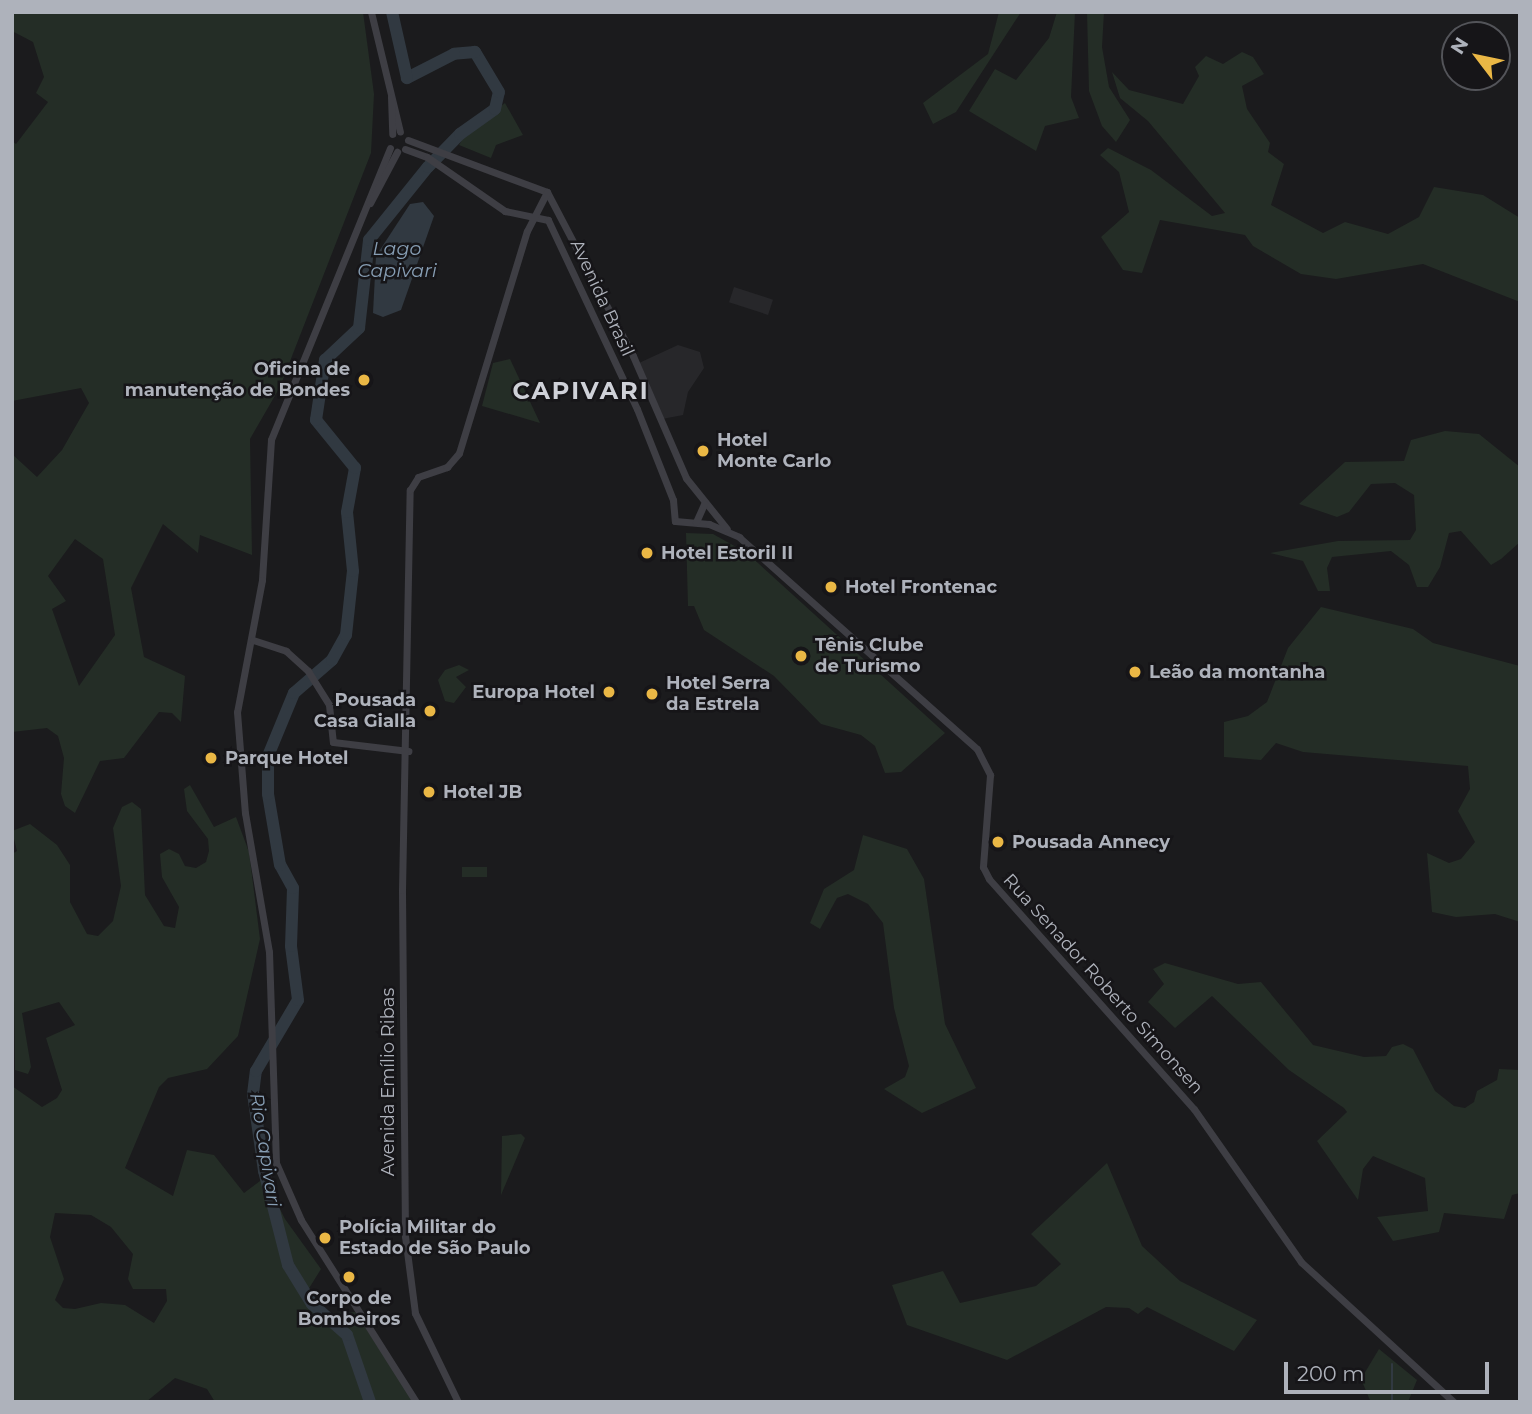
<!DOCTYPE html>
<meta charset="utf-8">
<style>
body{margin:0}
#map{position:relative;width:1532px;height:1414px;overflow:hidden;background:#1b1b1d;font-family:Montserrat,sans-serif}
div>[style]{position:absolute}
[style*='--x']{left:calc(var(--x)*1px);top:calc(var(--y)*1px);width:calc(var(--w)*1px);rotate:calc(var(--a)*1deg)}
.built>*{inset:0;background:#27272a;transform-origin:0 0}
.green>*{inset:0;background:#242d26;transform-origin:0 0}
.water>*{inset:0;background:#313941}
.stream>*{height:2px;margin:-1px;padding:0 1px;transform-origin:1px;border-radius:1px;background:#313941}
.river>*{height:12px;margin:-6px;padding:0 6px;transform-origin:6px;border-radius:6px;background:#313941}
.minor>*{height:7px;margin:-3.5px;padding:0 3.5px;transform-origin:3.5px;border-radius:3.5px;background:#3e3e44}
.dots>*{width:19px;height:19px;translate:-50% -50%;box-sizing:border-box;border:4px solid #161518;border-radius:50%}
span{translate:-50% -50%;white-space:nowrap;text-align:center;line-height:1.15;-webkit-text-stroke:5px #161518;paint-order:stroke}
.street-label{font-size:18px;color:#aeb2bb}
.poi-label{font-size:18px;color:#aeb2bb;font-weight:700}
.right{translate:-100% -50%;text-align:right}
.left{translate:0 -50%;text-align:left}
.water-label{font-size:19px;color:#879eb4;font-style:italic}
.district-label{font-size:24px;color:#cfd1d8;font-weight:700;letter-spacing:2px}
.frame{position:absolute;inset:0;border:14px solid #aeb2bb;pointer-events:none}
.north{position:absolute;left:1441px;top:21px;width:70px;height:70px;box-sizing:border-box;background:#161518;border:2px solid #535459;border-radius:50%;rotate:302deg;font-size:19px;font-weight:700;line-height:28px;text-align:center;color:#aeb2bb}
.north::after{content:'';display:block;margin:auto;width:24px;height:32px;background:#eab745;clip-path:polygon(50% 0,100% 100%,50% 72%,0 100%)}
.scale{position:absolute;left:1284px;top:1362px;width:205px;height:32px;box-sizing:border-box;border:4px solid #aeb2bb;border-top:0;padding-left:9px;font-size:21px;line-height:24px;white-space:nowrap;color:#aeb2bb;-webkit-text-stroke:5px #161518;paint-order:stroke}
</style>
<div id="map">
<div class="built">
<i style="left:734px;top:287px;width:41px;height:16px;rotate:18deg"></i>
<i style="clip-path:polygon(678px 345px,700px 352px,704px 368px,688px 392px,683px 415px,662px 419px,639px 363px)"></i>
</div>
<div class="green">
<i style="clip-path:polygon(evenodd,12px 12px,363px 12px,374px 94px,371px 153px,280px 387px,250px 439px,252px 555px,200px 535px,198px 553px,163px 524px,131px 588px,144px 657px,185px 676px,181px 722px,172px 713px,159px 712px,124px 758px,100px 761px,75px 813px,65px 806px,61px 794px,64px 758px,58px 736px,47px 728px,12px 732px,12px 454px,37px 477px,62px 450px,89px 403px,81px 388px,12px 401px,12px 141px,16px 144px,48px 102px,36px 93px,44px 77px,33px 42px,12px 31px,12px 12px,75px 539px,103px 559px,115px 635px,79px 686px,52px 609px,66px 601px,48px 576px,75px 539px)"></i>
<i style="clip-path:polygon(999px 12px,1021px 12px,956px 112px,933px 124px,923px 103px,988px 54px)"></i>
<i style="clip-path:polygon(1057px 12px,1075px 12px,1071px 97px,1079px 118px,1045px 126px,1036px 151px,969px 111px,995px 69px,1016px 80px,1049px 38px)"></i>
<i style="clip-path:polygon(1087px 12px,1104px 12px,1102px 47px,1109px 87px,1130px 120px,1116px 142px,1102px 126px,1089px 91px)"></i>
<i style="clip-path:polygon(1242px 52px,1253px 57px,1264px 74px,1242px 86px,1247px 109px,1270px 143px,1268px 152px,1284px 164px,1271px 205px,1323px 233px,1345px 222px,1388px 234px,1419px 217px,1434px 187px,1483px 195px,1520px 218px,1520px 302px,1423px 264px,1336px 279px,1301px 274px,1253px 246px,1245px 235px,1160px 220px,1142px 273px,1123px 270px,1101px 237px,1129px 212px,1119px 172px,1100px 155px,1108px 148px,1151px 170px,1212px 216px,1225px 213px,1148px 121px,1120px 98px,1112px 72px,1129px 90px,1183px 104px,1199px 76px,1195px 67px,1206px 56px,1223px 64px)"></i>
<i style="clip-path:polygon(505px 103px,523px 135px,496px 145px,491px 158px,459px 145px,466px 134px)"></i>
<i style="clip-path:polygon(510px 359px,540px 423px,482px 406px,493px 363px)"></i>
<i style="clip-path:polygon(1445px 431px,1479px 434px,1520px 467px,1520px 542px,1501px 559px,1491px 565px,1461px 531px,1449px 533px,1440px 567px,1428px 587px,1417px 587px,1409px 565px,1391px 551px,1332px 557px,1327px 568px,1330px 591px,1318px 591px,1303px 561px,1270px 553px,1338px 541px,1410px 540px,1416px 530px,1414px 495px,1395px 483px,1371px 484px,1349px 512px,1337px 517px,1299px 504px,1345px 462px,1404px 461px,1411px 440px)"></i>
<i style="clip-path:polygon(686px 533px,713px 534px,747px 553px,945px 733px,901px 772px,885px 773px,875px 746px,861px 735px,821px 724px,774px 676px,704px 630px,694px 606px,688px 606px)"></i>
<i style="clip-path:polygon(1321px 607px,1413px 629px,1433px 643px,1520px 666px,1520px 922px,1495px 914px,1456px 917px,1432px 912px,1427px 853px,1449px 863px,1461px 859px,1475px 842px,1458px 811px,1470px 789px,1468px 766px,1303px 752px,1276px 743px,1261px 760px,1224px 757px,1224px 722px,1248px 716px,1267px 702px,1288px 648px)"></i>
<i style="clip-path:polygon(459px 665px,469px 670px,456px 677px,466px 687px,454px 703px,445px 701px,438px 680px,445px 670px)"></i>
<i style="clip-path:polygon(evenodd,190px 785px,214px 827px,236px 817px,249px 852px,260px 939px,238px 1036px,207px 1069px,168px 1078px,159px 1087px,125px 1168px,173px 1196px,187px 1150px,214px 1155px,244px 1193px,264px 1178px,285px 1219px,321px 1269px,308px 1290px,312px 1299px,330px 1313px,355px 1312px,414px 1402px,215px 1402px,207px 1389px,175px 1378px,146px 1402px,12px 1402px,12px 1086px,42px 1107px,57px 1098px,62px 1090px,46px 1038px,75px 1025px,59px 1002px,22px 1013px,31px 1067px,28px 1074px,15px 1070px,12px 854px,17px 851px,12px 831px,30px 824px,57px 845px,70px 865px,70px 902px,87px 934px,98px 936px,113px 921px,121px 886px,113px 828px,122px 807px,132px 802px,141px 809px,145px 895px,164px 926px,175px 928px,179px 907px,162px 877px,160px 854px,169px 849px,179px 854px,185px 866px,196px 868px,206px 862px,209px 851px,208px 839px,187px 811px,184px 789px,190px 785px,55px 1213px,91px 1215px,111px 1227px,133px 1254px,128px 1279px,133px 1289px,166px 1289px,167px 1301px,154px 1323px,125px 1305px,101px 1303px,75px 1309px,63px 1308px,55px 1300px,64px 1279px,50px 1237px,55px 1213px)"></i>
<i style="clip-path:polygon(863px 835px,907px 849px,924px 879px,945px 1024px,976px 1088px,922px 1113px,884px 1089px,905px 1077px,909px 1066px,894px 1008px,883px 923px,868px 904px,848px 894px,837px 898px,820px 929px,810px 923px,824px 889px,854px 870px)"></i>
<i style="left:462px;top:867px;width:25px;height:10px"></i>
<i style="clip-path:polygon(1165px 963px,1238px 984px,1261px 982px,1313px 1045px,1364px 1057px,1386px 1056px,1392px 1047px,1403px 1044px,1413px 1049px,1435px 1091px,1454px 1106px,1465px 1108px,1474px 1102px,1477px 1091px,1497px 1080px,1499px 1069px,1520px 1070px,1520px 1193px,1512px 1195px,1504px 1219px,1444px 1213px,1439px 1232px,1393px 1241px,1377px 1217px,1428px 1211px,1425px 1178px,1373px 1156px,1363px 1169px,1358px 1200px,1317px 1141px,1347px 1112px,1344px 1108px,1289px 1070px,1212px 996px,1175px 1028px,1148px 1002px,1164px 984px,1153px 969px)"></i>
<i style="clip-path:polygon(521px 1134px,525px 1138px,501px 1195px,502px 1136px)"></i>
<i style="clip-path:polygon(1107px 1163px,1142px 1246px,1180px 1281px,1257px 1320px,1234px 1351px,1147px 1307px,1138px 1314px,1129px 1308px,1106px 1307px,1007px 1360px,907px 1325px,892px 1285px,943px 1271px,960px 1303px,1036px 1286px,1061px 1264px,1031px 1234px)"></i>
<i style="clip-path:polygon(1379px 1349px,1417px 1380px,1408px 1402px,1371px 1402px,1369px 1398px,1361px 1379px)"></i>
</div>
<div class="water">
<i style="clip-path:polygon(423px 202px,434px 216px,401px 310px,383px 317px,373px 313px,376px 256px,410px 204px)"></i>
</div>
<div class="stream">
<i style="--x:1392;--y:1402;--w:38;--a:-90"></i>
</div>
<div class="river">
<i style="--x:370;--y:1402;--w:71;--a:-108.9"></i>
<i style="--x:347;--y:1335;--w:47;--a:-138.5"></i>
<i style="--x:312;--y:1304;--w:46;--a:-121.6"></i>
<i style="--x:288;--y:1265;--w:97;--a:-104.3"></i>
<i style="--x:264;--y:1171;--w:78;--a:-98.1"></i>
<i style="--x:253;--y:1094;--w:23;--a:-83"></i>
<i style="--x:256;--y:1071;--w:82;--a:-59.4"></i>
<i style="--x:298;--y:1000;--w:54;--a:-97.4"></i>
<i style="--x:291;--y:946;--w:58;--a:-88"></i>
<i style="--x:293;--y:888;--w:26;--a:-119"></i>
<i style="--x:280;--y:865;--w:72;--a:-99.6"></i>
<i style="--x:268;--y:794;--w:38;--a:-90"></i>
<i style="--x:268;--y:756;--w:68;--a:-67.6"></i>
<i style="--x:294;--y:693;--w:50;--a:-41"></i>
<i style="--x:332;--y:660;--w:29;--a:-61"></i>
<i style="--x:346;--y:635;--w:64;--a:-83.8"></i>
<i style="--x:353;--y:571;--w:59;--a:-95.8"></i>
<i style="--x:347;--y:512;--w:45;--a:-79.7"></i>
<i style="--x:355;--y:468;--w:62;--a:-129.1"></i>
<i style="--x:316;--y:420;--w:61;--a:-81.5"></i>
<i style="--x:325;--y:360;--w:47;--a:-43.3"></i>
<i style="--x:359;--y:328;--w:89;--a:-83.5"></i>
<i style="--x:369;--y:240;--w:94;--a:-51.1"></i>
<i style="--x:428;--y:167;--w:46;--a:-45.9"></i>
<i style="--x:460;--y:134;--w:43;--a:-35.5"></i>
<i style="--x:495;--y:109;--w:17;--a:-77"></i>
<i style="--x:499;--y:92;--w:47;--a:-121"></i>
<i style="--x:475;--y:52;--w:21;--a:175"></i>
<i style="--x:454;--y:54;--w:53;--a:152.9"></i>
<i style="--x:407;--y:78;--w:68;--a:-102.8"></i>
</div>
<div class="minor">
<i style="--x:371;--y:12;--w:123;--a:76.4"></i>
<i style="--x:391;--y:97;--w:37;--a:88"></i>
<i style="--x:408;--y:140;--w:148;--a:20.5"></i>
<i style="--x:390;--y:148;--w:315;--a:112.2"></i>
<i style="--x:271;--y:440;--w:140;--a:93.7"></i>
<i style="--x:262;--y:580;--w:134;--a:100.7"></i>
<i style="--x:237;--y:712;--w:101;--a:85.5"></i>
<i style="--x:245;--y:813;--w:141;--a:80.2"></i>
<i style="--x:269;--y:952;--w:211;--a:88.1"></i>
<i style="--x:276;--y:1163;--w:62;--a:66.3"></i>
<i style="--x:301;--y:1220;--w:215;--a:57.7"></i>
<i style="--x:405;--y:149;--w:23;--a:20"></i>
<i style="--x:427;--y:157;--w:95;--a:34.7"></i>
<i style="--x:505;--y:211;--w:44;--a:11.8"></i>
<i style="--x:548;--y:220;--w:209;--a:64.8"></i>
<i style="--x:637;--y:409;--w:98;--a:68.4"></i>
<i style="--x:673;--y:500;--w:21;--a:85"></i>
<i style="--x:675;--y:521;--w:34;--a:5"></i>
<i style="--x:709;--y:524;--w:33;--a:23"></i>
<i style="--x:739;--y:537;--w:319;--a:41.7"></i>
<i style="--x:977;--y:749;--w:29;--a:63"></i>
<i style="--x:990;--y:775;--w:92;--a:94.4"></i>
<i style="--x:983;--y:867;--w:13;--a:63"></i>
<i style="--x:989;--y:879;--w:308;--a:48.3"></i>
<i style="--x:1194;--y:1109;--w:187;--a:55"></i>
<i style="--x:1301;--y:1262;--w:207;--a:42.5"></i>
<i style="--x:547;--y:192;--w:185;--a:62.3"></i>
<i style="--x:633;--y:356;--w:133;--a:66.5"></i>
<i style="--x:686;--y:478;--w:65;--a:51.2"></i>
<i style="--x:370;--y:203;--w:58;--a:-62.1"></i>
<i style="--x:696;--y:522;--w:20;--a:-66"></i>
<i style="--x:253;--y:640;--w:35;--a:18"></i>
<i style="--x:286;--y:651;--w:30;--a:42"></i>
<i style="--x:308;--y:671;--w:40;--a:58"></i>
<i style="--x:329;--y:705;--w:37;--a:84"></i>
<i style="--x:333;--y:742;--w:76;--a:6.8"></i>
<i style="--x:458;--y:1402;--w:99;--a:-115.8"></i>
<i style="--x:415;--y:1313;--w:78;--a:-97.4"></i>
<i style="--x:405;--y:1236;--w:346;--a:-90.5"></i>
<i style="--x:402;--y:890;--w:400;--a:-88.9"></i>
<i style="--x:410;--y:490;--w:15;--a:-58"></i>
<i style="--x:418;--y:477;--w:31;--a:-19"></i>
<i style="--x:447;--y:467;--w:18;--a:-49"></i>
<i style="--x:459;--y:453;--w:232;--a:-73"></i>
<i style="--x:527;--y:231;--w:44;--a:-62.9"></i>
</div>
<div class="dots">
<i style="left:364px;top:380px;background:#eab745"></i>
<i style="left:703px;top:451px;background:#eab745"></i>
<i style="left:647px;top:553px;background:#eab745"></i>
<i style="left:831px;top:587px;background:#eab745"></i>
<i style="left:801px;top:656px;background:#eab745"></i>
<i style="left:1135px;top:672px;background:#eab745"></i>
<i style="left:609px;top:692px;background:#eab745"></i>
<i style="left:652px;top:694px;background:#eab745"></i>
<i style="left:430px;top:711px;background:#eab745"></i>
<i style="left:211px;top:758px;background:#eab745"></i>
<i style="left:429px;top:792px;background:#eab745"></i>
<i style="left:998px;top:842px;background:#eab745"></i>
<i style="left:325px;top:1238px;background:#eab745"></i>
<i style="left:349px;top:1277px;background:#eab745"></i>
</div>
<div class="street-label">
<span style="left:602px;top:298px;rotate:65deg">Avenida Brasil</span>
<span style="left:1103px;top:984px;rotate:48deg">Rua Senador Roberto Simonsen</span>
<span style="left:388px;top:1082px;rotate:-90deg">Avenida Emílio Ribas</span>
</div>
<div class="poi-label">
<span class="right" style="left:350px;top:380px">Oficina de<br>manutenção de Bondes</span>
<span class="left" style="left:717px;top:451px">Hotel<br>Monte Carlo</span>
<span class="left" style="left:661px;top:553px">Hotel Estoril II</span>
<span class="left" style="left:845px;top:587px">Hotel Frontenac</span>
<span class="left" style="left:815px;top:656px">Tênis Clube<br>de Turismo</span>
<span class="left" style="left:1149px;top:672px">Leão da montanha</span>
<span class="left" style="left:666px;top:694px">Hotel Serra<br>da Estrela</span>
<span class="right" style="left:595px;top:692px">Europa Hotel</span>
<span class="right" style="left:416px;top:711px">Pousada<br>Casa Gialla</span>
<span class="left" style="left:225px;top:758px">Parque Hotel</span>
<span class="left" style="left:443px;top:792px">Hotel JB</span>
<span class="left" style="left:1012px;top:842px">Pousada Annecy</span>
<span class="left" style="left:339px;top:1238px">Polícia Militar do<br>Estado de São Paulo</span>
<span style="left:349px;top:1309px">Corpo de<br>Bombeiros</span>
</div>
<div class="water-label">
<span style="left:397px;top:260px">Lago<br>Capivari</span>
<span style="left:265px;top:1150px;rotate:81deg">Rio Capivari</span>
</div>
<div class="district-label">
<span style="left:581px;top:391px">CAPIVARI</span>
</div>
<div class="frame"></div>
<div class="north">N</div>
<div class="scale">200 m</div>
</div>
